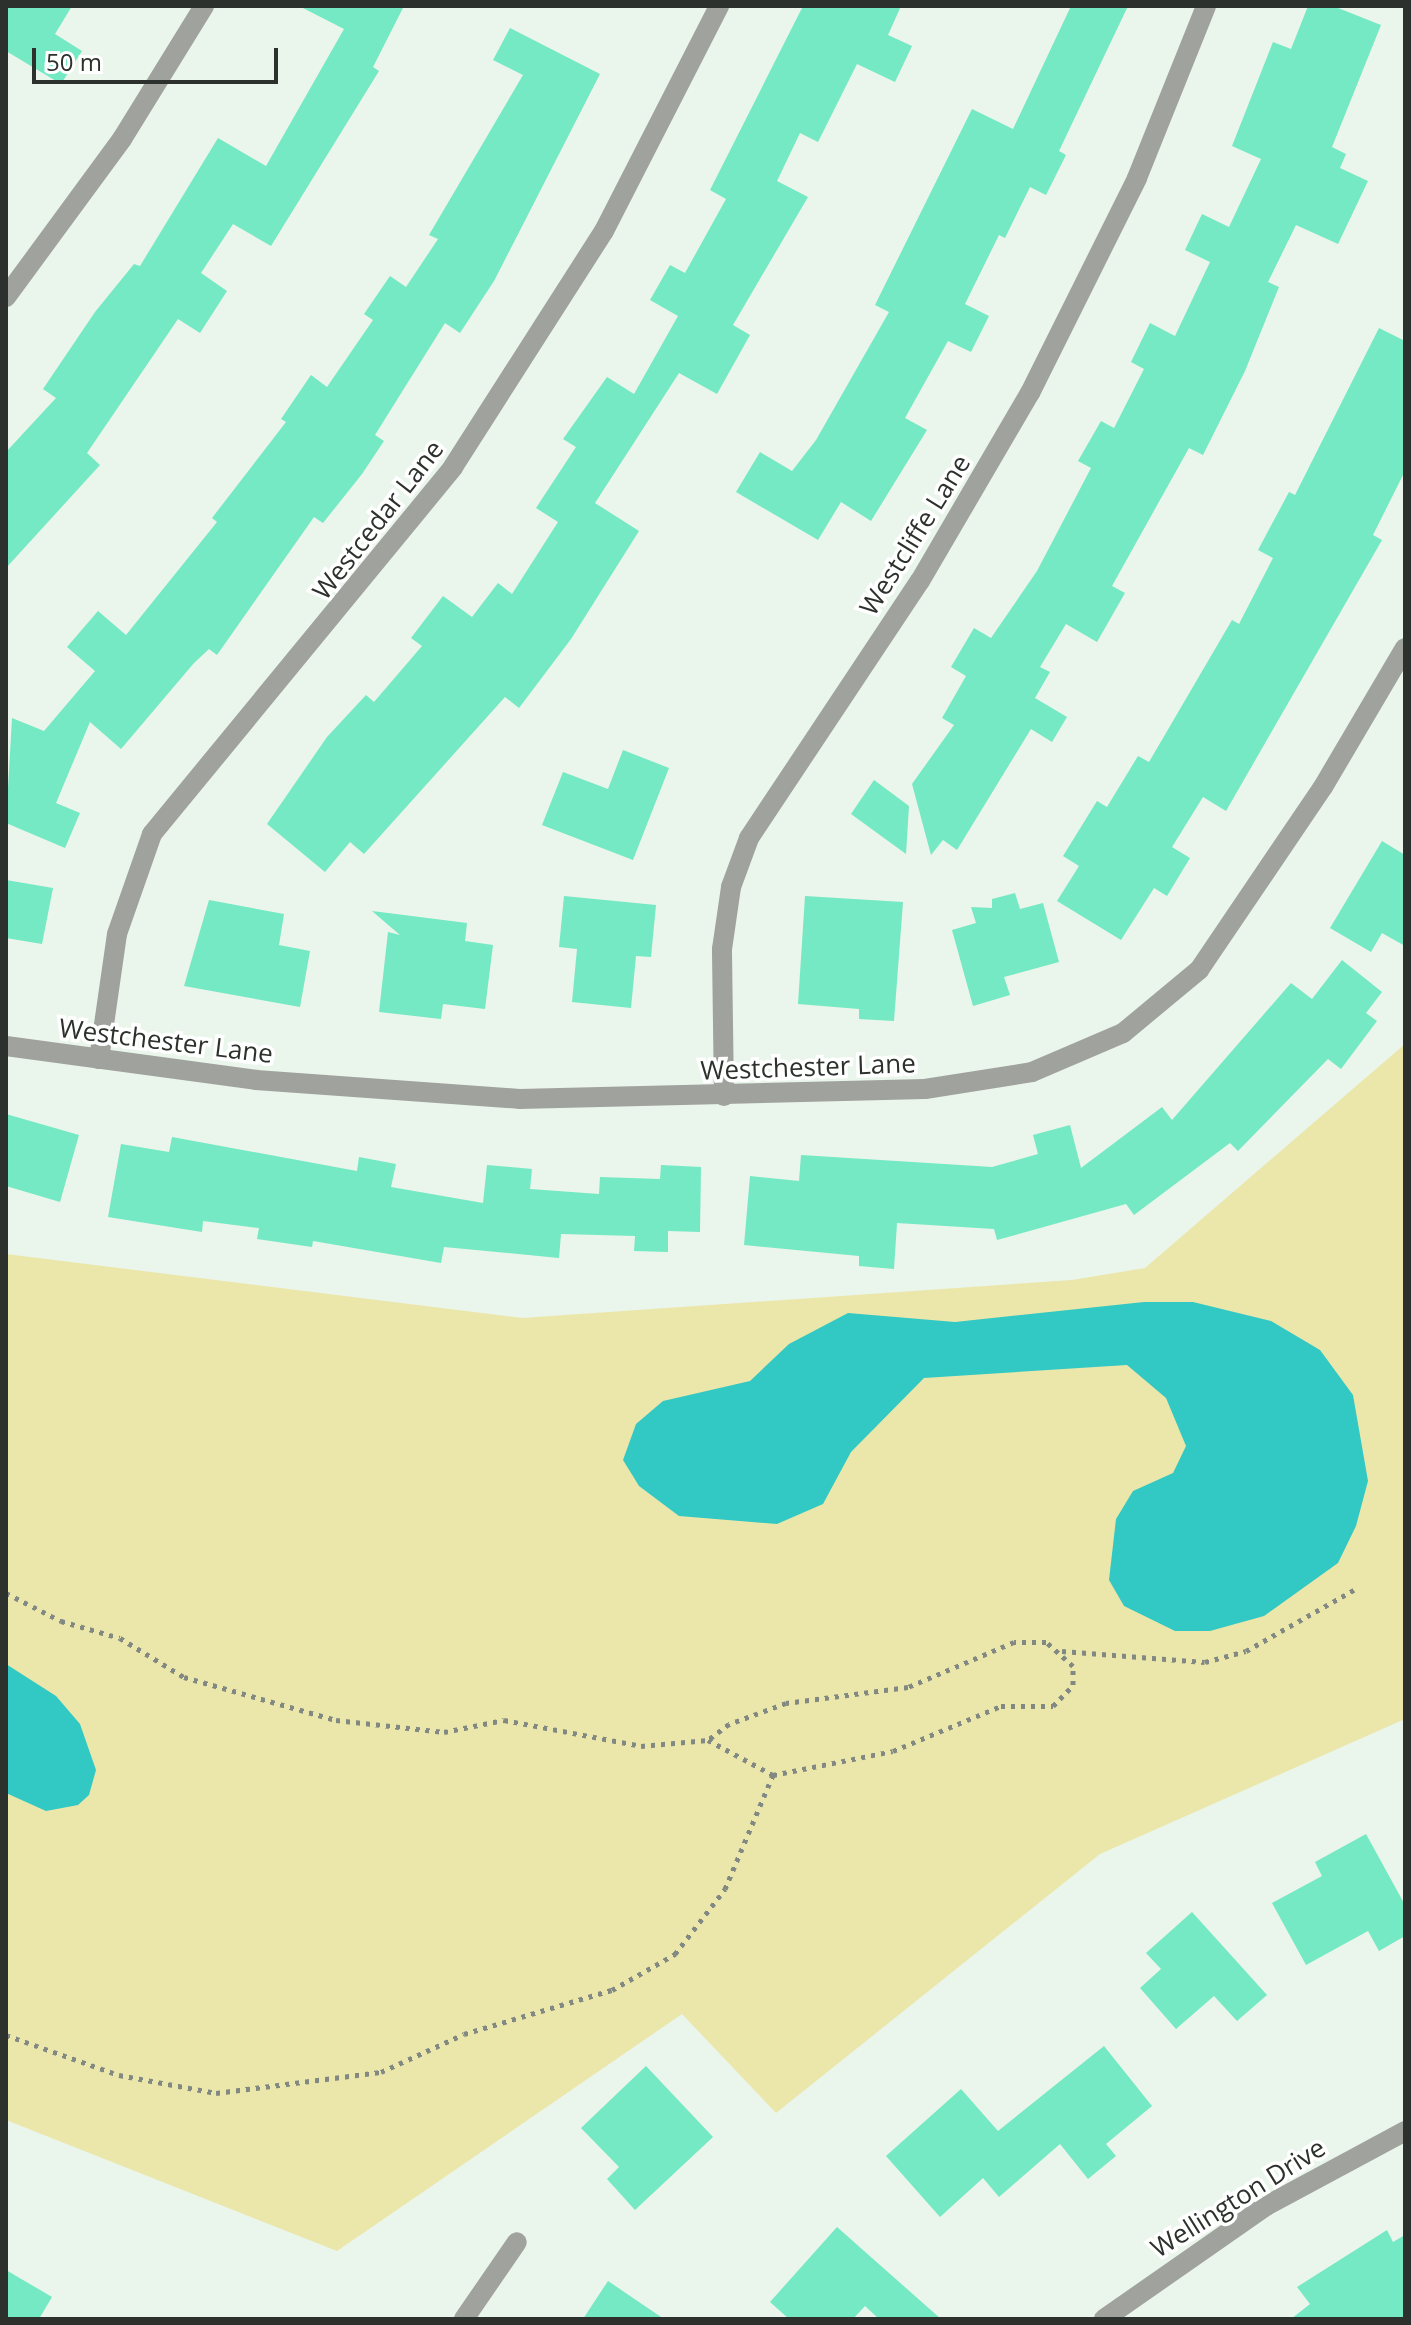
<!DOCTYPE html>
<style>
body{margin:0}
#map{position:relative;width:1411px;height:2325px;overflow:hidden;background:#eaf5eb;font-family:"Open Sans",sans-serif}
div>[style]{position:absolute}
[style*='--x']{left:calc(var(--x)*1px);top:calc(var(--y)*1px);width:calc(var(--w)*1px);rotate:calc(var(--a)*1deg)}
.green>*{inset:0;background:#ebe7aa}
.water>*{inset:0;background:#32c8c4}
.building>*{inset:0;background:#74e9c4}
.path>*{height:5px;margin-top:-2.5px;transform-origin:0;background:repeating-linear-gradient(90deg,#828983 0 4px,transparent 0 10px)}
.minor>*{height:20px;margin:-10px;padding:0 10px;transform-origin:10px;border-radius:10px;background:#a0a29d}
span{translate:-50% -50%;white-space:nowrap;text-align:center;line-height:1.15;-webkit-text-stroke:7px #fff;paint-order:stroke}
.street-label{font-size:26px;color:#2d312d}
.frame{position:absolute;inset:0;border:8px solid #2d312d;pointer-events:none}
.scale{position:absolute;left:32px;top:48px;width:246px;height:36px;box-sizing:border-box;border:4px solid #2d312d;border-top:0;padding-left:10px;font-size:24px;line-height:28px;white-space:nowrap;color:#2d312d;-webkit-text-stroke:6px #fff;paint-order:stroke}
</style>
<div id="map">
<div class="green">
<i style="clip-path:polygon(1405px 1044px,1405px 1719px,1100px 1854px,776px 2113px,682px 2014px,337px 2251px,6px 2120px,6px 1254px,522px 1318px,1072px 1280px,1145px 1268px)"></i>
</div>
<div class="water">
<i style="clip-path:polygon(1144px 1302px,1193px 1302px,1271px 1321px,1320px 1350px,1353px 1395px,1368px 1481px,1356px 1526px,1338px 1563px,1264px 1616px,1210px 1631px,1175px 1631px,1124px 1606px,1109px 1580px,1116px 1519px,1133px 1491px,1173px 1473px,1186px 1446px,1166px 1398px,1127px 1365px,924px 1378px,851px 1452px,823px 1504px,777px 1524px,679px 1516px,639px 1486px,623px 1460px,636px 1424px,663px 1401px,750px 1381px,789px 1344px,848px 1313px,955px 1322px)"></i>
<i style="clip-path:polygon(6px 1664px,56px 1696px,80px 1724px,96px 1770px,89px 1795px,78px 1805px,46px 1811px,6px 1793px)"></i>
</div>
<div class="building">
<i style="clip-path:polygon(6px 6px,72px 6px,55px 34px,82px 51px,61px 84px,6px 51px)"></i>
<i style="clip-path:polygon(299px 6px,404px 6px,373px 67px,379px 71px,271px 246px,233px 224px,201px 273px,227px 291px,200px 333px,178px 319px,87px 453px,100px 465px,6px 568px,6px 452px,56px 398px,43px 389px,95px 312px,134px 264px,140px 266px,218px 138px,266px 166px,344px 29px)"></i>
<i style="clip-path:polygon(803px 6px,901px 6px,888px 35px,912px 46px,895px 82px,857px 64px,818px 142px,800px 133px,777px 181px,808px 197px,733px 325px,750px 335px,717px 394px,679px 373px,595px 503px,639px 531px,571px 639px,519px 708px,505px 697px,364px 854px,350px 842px,325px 872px,267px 824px,327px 737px,366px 695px,374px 702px,422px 646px,411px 638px,443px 596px,472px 617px,498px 583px,512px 594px,558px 522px,536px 508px,576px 447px,563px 439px,607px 377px,634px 394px,678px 316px,650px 300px,670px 265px,685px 273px,726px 199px,710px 190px)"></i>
<i style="clip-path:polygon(1071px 6px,1128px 6px,1059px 151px,1066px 155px,1046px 195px,1030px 187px,1005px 238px,999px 235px,965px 304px,989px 316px,971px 352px,948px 341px,905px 418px,927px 430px,871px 521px,841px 502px,818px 540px,736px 492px,760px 452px,792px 471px,816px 440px,889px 312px,875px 305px,972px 109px,1013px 129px)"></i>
<i style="clip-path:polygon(1308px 6px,1333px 6px,1381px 25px,1332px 147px,1346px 154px,1340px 168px,1368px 181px,1338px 244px,1296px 225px,1268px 282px,1279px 287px,1245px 371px,1203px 455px,1189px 448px,1112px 586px,1125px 593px,1097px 642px,1066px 624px,1040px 667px,1050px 672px,1035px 698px,1067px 717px,1052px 742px,1031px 729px,957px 850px,943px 840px,931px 855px,912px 784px,954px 725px,942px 718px,966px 676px,951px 667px,974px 628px,991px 638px,1037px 571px,1091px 468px,1078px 461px,1101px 421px,1114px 428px,1144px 369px,1131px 362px,1150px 323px,1175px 336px,1210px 262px,1185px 250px,1202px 214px,1229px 227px,1261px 159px,1232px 146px,1273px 42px,1291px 49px)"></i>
<i style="clip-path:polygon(510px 28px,600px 74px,494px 281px,460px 333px,445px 323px,375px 435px,384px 441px,362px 474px,323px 523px,314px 517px,217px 655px,209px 649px,194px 663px,121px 749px,90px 722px,56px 803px,80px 813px,65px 848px,6px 823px,12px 718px,44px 731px,95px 671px,67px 647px,98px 611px,126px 635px,217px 522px,212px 518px,286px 422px,281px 419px,311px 375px,327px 387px,373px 320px,364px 314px,390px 276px,406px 287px,438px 239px,429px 235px,523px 75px,493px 60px)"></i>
<i style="clip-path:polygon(1379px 328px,1405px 341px,1405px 471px,1373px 535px,1382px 540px,1226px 811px,1203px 797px,1172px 847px,1190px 858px,1167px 896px,1154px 888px,1121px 940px,1057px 901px,1079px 866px,1063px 856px,1097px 801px,1107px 807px,1138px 756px,1149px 762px,1232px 620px,1239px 624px,1273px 558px,1258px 550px,1289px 492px,1295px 495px)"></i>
<i style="clip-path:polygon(623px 750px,669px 768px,633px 860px,542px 825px,563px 772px,608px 789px)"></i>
<i style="clip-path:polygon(874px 780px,909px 806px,906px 854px,851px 814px)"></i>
<i style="clip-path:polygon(1382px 841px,1405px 855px,1405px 946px,1382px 933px,1371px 952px,1330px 928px)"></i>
<i style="clip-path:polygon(6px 880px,53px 888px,42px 944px,6px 938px)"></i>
<i style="clip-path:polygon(1015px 893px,1020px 909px,1043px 903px,1059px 962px,1004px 977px,1010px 995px,973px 1006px,952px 930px,976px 923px,971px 907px,992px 908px,992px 899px)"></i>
<i style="clip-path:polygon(564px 896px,656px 905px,651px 957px,636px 956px,631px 1008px,572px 1002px,577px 949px,559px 947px)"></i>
<i style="clip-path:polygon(805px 896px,903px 902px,894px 1021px,859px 1019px,859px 1009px,798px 1004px)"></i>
<i style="clip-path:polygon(209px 900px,284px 914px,279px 945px,310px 951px,300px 1007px,184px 986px)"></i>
<i style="clip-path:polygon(372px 911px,467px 923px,465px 941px,493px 945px,485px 1009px,443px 1004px,441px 1019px,379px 1012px,388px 932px,400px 935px)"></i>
<i style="clip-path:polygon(1342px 960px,1382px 992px,1366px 1013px,1377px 1021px,1341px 1069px,1328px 1059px,1238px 1151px,1230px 1143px,1134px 1215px,1126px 1204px,997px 1240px,994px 1229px,897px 1223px,894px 1269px,859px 1266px,859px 1256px,744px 1245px,750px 1176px,799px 1181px,801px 1155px,992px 1167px,1038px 1154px,1033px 1135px,1070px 1125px,1081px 1168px,1162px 1107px,1172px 1120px,1291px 983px,1312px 999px)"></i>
<i style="clip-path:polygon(6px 1114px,79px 1135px,60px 1202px,6px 1186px)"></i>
<i style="clip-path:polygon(172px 1137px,357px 1171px,359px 1157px,396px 1164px,391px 1187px,483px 1203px,487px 1165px,532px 1169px,530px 1189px,599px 1194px,600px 1177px,660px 1179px,661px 1165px,701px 1167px,700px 1232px,668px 1231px,668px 1252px,634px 1251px,635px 1236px,561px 1234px,559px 1258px,444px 1247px,441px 1263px,313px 1241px,312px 1247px,257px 1239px,259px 1228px,203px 1221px,202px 1232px,108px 1217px,121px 1144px,169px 1152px)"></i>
<i style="clip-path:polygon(1366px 1834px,1405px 1905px,1405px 1936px,1379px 1951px,1368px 1931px,1306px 1965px,1272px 1903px,1322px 1876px,1315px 1862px)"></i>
<i style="clip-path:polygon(1192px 1912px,1267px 1995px,1237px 2021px,1214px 1996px,1176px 2029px,1140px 1988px,1161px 1969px,1146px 1953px)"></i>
<i style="clip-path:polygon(1104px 2046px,1152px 2106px,1106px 2144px,1116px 2156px,1088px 2179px,1060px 2144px,999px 2197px,983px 2178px,940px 2217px,886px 2156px,961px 2089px,998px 2131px)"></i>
<i style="clip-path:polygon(646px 2066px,713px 2137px,635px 2210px,607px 2179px,619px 2167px,581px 2128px)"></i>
<i style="clip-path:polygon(837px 2227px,941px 2319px,879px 2319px,865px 2306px,853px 2319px,789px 2319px,770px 2302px)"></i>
<i style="clip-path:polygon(1387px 2230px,1393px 2242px,1405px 2235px,1405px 2319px,1291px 2319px,1310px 2304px,1297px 2287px)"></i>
<i style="clip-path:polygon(6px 2270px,52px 2297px,39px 2319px,6px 2319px)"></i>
<i style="clip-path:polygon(608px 2281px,664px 2319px,583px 2319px)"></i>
</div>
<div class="path">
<i style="--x:6;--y:1593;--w:62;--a:27"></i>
<i style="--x:61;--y:1621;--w:61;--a:16.1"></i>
<i style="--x:120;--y:1638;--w:75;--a:31.4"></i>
<i style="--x:184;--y:1677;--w:158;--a:15.8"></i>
<i style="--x:336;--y:1720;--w:109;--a:6.3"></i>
<i style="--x:444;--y:1732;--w:61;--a:-11.3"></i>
<i style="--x:504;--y:1720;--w:139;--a:10.7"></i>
<i style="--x:641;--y:1746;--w:67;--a:-5.1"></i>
<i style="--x:708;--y:1740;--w:74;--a:28.3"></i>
<i style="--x:773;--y:1775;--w:122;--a:-11.3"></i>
<i style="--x:893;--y:1751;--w:117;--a:-22.6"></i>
<i style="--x:1001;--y:1706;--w:52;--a:0"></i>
<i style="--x:1053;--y:1706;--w:29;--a:-46"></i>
<i style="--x:1073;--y:1685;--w:19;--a:-90"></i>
<i style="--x:1073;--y:1666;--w:36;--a:-138"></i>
<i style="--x:1046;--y:1642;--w:32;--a:180"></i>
<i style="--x:1014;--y:1642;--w:115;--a:157"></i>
<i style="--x:908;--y:1687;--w:123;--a:172.5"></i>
<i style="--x:786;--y:1703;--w:61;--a:159.8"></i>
<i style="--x:729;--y:1724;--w:26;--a:143"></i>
<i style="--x:1062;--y:1651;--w:143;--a:4.4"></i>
<i style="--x:1205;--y:1662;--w:42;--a:-15"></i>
<i style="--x:1246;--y:1651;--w:124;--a:-29.5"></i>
<i style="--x:6;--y:2035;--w:120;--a:19.5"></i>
<i style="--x:119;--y:2075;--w:99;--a:10.5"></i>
<i style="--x:216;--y:2093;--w:166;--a:-7.3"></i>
<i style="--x:381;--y:2072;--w:91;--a:-24.6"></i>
<i style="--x:464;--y:2034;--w:154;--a:-16.6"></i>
<i style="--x:612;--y:1990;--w:73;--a:-29.7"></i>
<i style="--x:675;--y:1954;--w:82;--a:-52.4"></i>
<i style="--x:725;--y:1889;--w:124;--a:-67.2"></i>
</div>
<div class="minor">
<i style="--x:6;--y:297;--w:196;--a:-53.7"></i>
<i style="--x:122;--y:139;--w:156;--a:-58.3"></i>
<i style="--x:6;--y:1046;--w:252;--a:7.7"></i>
<i style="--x:256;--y:1080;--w:264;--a:4.1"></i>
<i style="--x:519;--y:1099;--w:406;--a:-1.4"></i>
<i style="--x:925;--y:1089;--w:108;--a:-9"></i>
<i style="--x:1032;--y:1072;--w:99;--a:-23.2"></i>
<i style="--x:1123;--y:1033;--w:99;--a:-39.7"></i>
<i style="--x:1199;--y:970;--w:221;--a:-55.9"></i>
<i style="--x:1323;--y:787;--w:161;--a:-59.5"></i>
<i style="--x:99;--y:1059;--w:126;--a:-81.8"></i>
<i style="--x:117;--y:934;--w:106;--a:-70.7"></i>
<i style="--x:152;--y:834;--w:475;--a:-50.6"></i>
<i style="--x:453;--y:467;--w:280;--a:-57.4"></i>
<i style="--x:604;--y:231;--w:253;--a:-62.9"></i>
<i style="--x:724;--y:1096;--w:147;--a:-90.8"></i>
<i style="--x:722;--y:949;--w:63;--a:-81.7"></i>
<i style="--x:731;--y:887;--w:52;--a:-69.8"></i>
<i style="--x:749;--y:838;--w:309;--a:-56.4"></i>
<i style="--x:920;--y:581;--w:218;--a:-59.7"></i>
<i style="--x:1030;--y:393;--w:240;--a:-63.5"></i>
<i style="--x:1137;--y:178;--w:185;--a:-68.1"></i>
<i style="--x:464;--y:2319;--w:93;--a:-55.5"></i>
<i style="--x:1104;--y:2319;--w:198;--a:-34.9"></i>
<i style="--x:1266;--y:2206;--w:158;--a:-28.3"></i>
</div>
<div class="street-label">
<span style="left:378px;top:520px;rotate:-52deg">Westcedar Lane</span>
<span style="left:915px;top:535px;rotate:-58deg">Westcliffe Lane</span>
<span style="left:166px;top:1041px;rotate:7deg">Westchester Lane</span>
<span style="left:808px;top:1067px;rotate:-2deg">Westchester Lane</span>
<span style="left:1238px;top:2198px;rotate:-32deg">Wellington Drive</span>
</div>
<div class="frame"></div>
<div class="scale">50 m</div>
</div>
